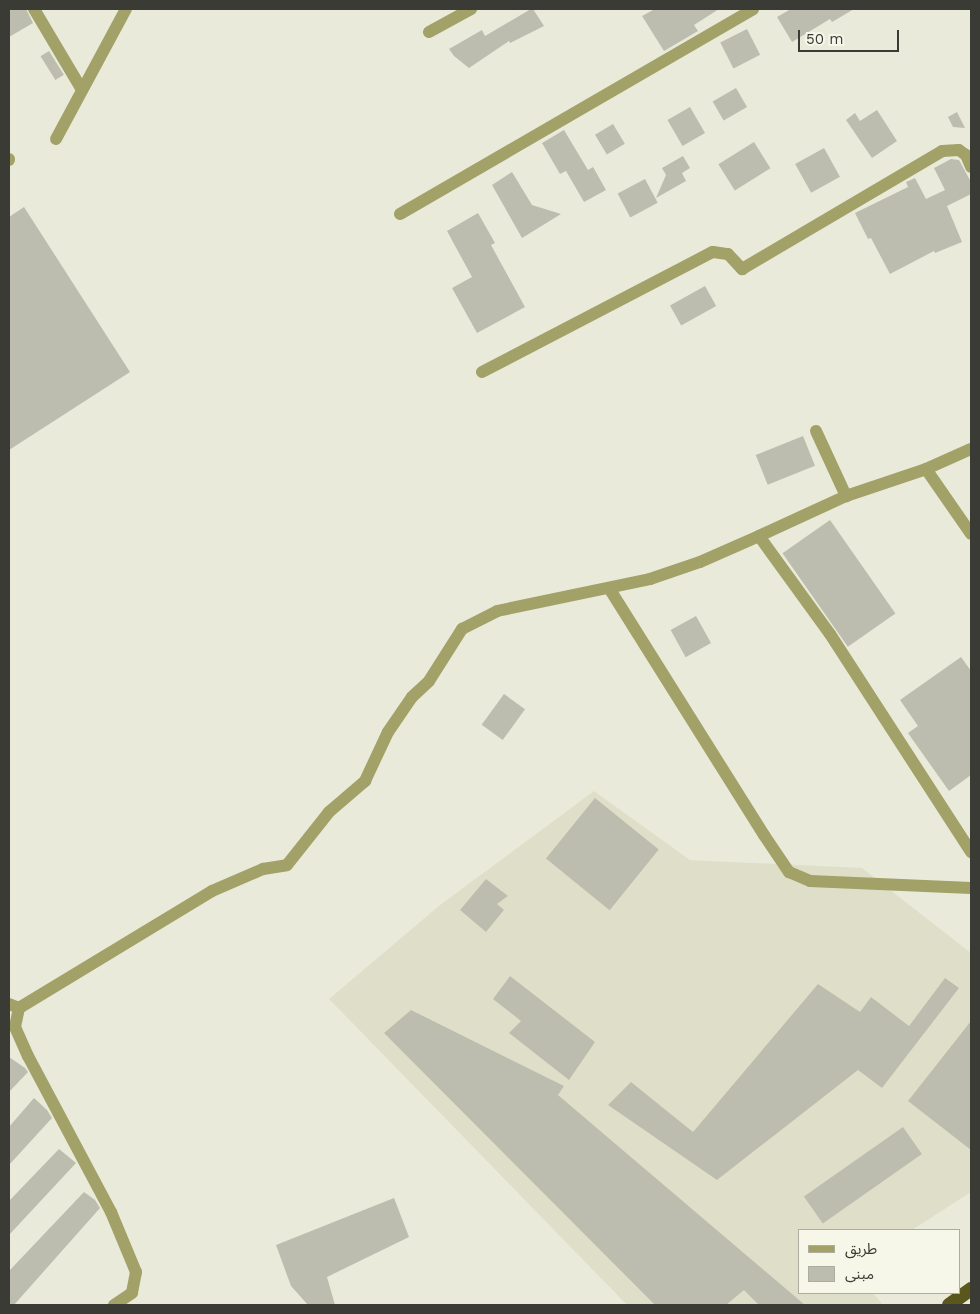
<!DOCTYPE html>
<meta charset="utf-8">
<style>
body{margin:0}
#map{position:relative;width:980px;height:1314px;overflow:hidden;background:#eaeadb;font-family:"Work Sans","Noto Sans Arabic",sans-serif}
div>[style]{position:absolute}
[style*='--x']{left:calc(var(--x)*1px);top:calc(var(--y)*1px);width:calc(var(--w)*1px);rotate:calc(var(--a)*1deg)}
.built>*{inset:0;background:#dfdfc9}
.building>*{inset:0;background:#bdbdaf;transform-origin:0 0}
.minor>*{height:12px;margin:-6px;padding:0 6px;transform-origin:6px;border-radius:6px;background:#a2a168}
.trunk>*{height:14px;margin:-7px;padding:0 7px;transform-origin:7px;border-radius:7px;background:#5a571d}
span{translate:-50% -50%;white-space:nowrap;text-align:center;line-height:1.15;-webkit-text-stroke:5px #f7f7e9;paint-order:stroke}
.frame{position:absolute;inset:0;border:10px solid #3b3b36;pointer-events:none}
.legend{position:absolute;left:798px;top:1229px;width:162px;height:65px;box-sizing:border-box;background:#f7f7e9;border:1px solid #acaca1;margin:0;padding:6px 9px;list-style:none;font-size:15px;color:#3b3b36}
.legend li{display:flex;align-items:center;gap:10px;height:25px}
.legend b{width:25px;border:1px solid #acaca1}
.scale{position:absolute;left:798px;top:30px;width:101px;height:22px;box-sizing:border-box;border:2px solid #3b3b36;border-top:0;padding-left:6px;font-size:15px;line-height:18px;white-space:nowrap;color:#3b3b36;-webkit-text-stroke:4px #f7f7e9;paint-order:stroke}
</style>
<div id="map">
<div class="built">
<i style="clip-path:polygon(594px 791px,690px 860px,862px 868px,971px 953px,971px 1192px,912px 1230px,799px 1230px,799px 1293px,873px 1293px,883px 1305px,627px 1305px,329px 999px,440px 905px)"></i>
</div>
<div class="building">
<i style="clip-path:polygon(13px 9px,26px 9px,33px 23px,9px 37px,9px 11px)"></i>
<i style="clip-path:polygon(531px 9px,533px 9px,544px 26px,510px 43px,509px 41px,469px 68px,454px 56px,449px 49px,482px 30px,485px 36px)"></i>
<i style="clip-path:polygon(655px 9px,719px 9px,694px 25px,698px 31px,664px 51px,642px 16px)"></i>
<i style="clip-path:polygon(791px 9px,854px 9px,832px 22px,830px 19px,792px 42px,777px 17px)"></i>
<i style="left:747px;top:29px;width:29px;height:30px;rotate:63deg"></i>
<i style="left:49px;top:51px;width:28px;height:10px;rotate:58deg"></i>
<i style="left:736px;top:88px;width:22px;height:27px;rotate:60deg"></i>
<i style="left:690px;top:107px;width:30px;height:26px;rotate:60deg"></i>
<i style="clip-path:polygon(877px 110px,897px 141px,872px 158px,846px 120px,855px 113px,860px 121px)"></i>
<i style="clip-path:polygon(957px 112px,965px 128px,953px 127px,948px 117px)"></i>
<i style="left:613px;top:124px;width:23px;height:21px;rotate:59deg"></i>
<i style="clip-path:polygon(564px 130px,588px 170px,593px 167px,606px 190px,584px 202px,566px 171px,560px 174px,542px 143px)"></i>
<i style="left:754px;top:142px;width:31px;height:42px;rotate:58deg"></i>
<i style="left:824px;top:148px;width:33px;height:33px;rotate:61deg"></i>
<i style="clip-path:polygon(683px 156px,690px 168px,682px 173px,686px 181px,656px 198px,666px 175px,662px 168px)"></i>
<i style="clip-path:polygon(951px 159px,959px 160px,971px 182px,971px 194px,947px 206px,962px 242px,935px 253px,934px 251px,890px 274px,871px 238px,868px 239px,855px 213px,908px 187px,906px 182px,915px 178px,926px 199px,945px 190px,934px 168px)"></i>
<i style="clip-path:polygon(512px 172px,532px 205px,561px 214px,522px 238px,492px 185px)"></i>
<i style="left:645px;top:179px;width:27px;height:31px;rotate:62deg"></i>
<i style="clip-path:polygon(24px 207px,130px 372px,9px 450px,9px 217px)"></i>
<i style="clip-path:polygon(478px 213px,495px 243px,491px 245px,525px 307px,477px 333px,452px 288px,472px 277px,447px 231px)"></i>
<i style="left:705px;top:286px;width:23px;height:40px;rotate:61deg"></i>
<i style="left:803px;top:436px;width:32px;height:51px;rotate:68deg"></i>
<i style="left:830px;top:520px;width:114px;height:58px;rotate:55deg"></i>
<i style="left:696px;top:616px;width:31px;height:29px;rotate:61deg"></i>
<i style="clip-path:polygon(961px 657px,971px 671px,971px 775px,949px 791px,908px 733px,918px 726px,900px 700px)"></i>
<i style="left:504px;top:694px;width:26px;height:38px;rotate:36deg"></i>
<i style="left:595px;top:798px;width:82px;height:78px;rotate:39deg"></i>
<i style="clip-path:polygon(486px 879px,508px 896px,497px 904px,504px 910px,486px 932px,460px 910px)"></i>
<i style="clip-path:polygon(510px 976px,595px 1042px,569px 1080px,509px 1033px,521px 1021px,493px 999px)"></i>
<i style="clip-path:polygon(945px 978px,959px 988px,882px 1088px,858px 1070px,717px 1180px,608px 1105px,631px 1082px,693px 1132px,818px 984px,860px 1012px,871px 997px,909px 1026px)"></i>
<i style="clip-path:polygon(411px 1010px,564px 1086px,558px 1095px,805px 1305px,759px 1305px,744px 1290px,726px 1305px,655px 1305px,384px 1033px)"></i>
<i style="clip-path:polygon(971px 1021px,971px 1150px,908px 1101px)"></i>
<i style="clip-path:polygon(9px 1057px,25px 1068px,28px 1072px,9px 1092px)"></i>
<i style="clip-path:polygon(34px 1098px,47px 1110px,52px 1118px,9px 1165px,9px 1127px)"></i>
<i style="left:903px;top:1127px;width:33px;height:121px;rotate:55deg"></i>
<i style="clip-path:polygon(59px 1149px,76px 1163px,9px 1235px,9px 1201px)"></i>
<i style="clip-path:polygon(84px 1192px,95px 1200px,100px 1208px,14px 1305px,9px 1305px,9px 1271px)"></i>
<i style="clip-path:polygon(394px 1198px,409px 1237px,327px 1277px,335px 1305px,308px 1305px,291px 1286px,276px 1245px)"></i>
</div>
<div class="minor">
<i style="--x:34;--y:9;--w:94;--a:59.3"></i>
<i style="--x:429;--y:32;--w:48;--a:-28.7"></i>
<i style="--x:56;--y:139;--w:148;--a:-61.7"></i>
<i style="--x:9;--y:159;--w:1;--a:90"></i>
<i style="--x:400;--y:214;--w:408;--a:-30.1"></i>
<i style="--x:482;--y:372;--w:260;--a:-27.5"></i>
<i style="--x:713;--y:252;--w:15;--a:8"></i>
<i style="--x:728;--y:254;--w:21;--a:47"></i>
<i style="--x:742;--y:269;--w:232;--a:-30.5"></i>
<i style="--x:942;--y:151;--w:17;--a:-3"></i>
<i style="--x:959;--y:150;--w:9;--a:36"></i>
<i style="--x:966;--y:155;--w:13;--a:67"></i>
<i style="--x:816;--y:431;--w:72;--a:65.2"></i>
<i style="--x:926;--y:469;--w:79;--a:55.3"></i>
<i style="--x:759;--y:536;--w:96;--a:-24.7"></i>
<i style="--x:846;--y:496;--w:84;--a:-18.6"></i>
<i style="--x:926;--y:469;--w:49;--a:-24"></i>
<i style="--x:609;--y:588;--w:292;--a:57.9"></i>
<i style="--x:764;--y:835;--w:45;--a:56"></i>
<i style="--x:789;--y:872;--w:23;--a:23"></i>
<i style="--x:810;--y:881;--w:161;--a:2.5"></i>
<i style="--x:9;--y:1004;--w:11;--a:22"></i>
<i style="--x:19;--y:1008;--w:226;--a:-31.2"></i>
<i style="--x:212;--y:891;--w:56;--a:-23.3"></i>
<i style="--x:263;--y:869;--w:24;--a:-9"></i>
<i style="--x:287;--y:865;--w:68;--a:-51.6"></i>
<i style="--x:329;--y:812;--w:48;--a:-40.7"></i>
<i style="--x:365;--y:781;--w:54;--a:-64.9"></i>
<i style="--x:388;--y:732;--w:42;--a:-55.6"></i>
<i style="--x:412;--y:697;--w:23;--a:-43"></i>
<i style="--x:429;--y:681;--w:62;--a:-57.6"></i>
<i style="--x:462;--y:629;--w:39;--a:-27"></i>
<i style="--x:497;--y:611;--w:156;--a:-11.8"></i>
<i style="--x:650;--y:579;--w:53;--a:-18.8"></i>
<i style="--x:700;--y:562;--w:64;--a:-23.8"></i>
<i style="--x:759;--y:536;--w:121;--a:54.1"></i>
<i style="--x:830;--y:634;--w:260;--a:57.1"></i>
<i style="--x:19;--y:1008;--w:19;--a:102"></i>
<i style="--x:15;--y:1027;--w:32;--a:66"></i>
<i style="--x:28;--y:1056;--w:177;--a:62"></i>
<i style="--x:111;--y:1212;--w:65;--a:67.4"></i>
<i style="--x:136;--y:1272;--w:21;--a:101"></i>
<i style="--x:132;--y:1293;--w:22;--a:146"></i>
</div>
<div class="trunk">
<i style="--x:949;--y:1305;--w:27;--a:-36"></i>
</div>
<div class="frame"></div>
<ul class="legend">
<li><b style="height:6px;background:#a2a168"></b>طريق</li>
<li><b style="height:14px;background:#bdbdaf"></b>مبنى</li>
</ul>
<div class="scale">50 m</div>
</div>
